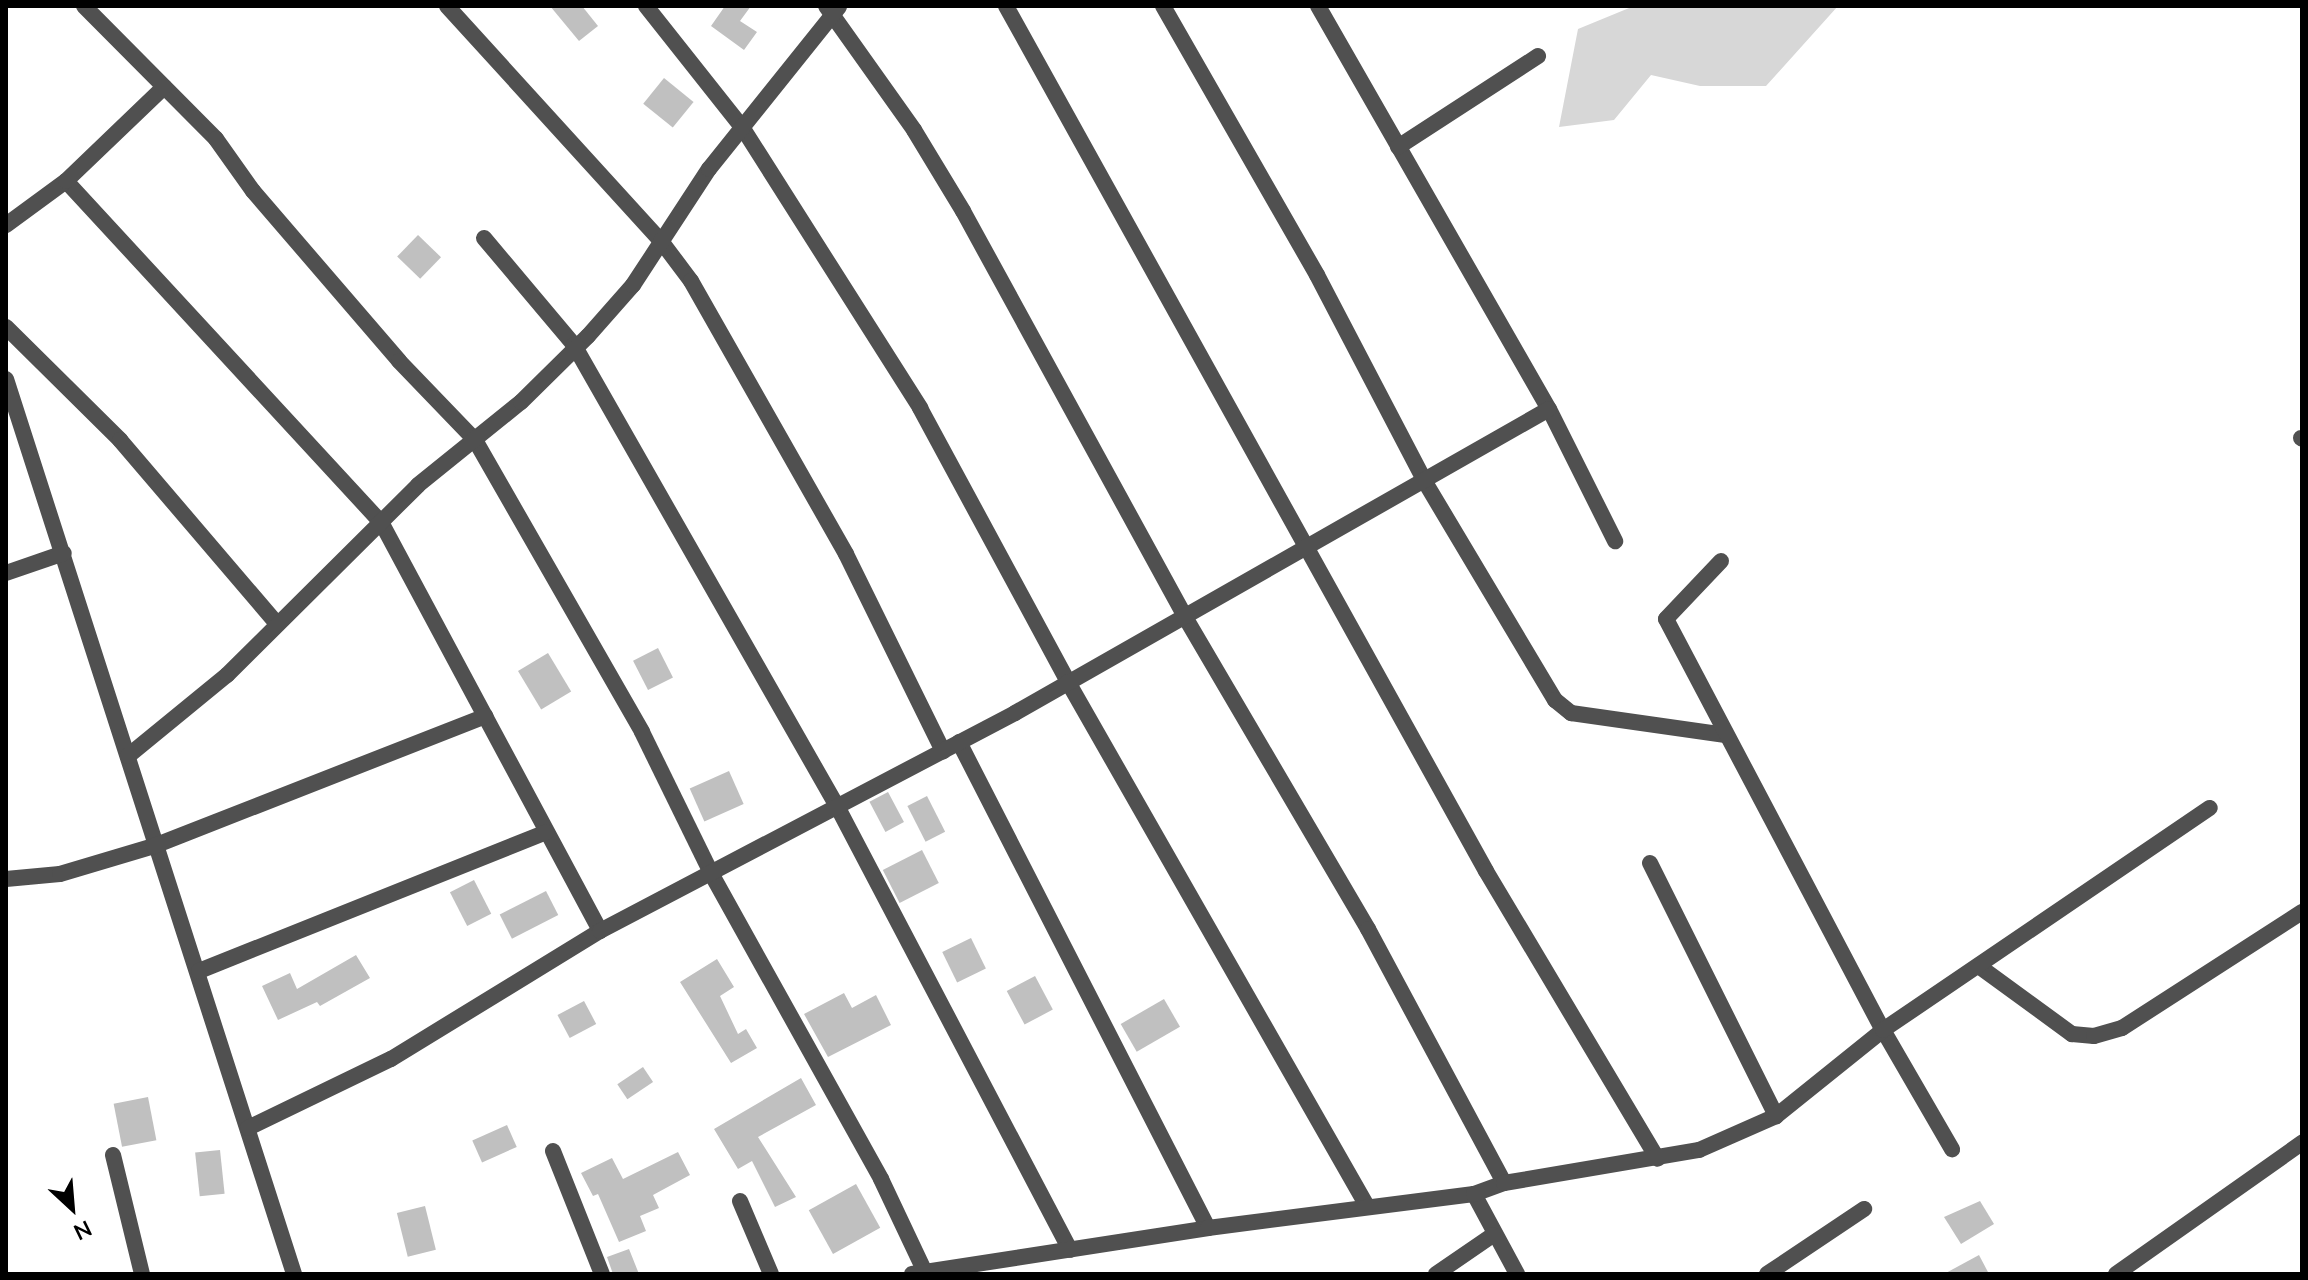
<!DOCTYPE html>
<style>
body{margin:0}
#map{position:relative;width:2308px;height:1280px;overflow:hidden;background:#fff;font-family:"Nunito Sans",sans-serif}
div>[style]{position:absolute}
[style*='--x']{left:calc(var(--x)*1px);top:calc(var(--y)*1px);width:calc(var(--w)*1px);rotate:calc(var(--a)*1deg)}
.green>*{inset:0;background:#d7d7d7}
.building>*{inset:0;background:#c0c0c0;transform-origin:0 0}
.street>*{height:16px;margin:-8px;padding:0 8px;transform-origin:8px;border-radius:8px;background:#505050}
span{translate:-50% -50%;white-space:nowrap;text-align:center;line-height:1.15;-webkit-text-stroke:8px #fff;paint-order:stroke}
.frame{position:absolute;inset:0;border:8px solid #000;pointer-events:none}
.north{position:absolute;left:32px;top:1168px;width:80px;height:80px;-webkit-text-stroke:6px #fff;paint-order:stroke;rotate:154deg;font-size:22px;font-weight:700;line-height:32px;text-align:center;color:#000}
.north::after{content:'';display:block;margin:auto;width:28px;height:36px;background:#000;clip-path:polygon(50% 0,100% 100%,50% 72%,0 100%)}
</style>
<div id="map">
<div class="green">
<i style="clip-path:polygon(1634px 6px,1838px 6px,1766px 86px,1700px 86px,1651px 75px,1614px 120px,1559px 127px,1578px 29px)"></i>
</div>
<div class="building">
<i style="clip-path:polygon(550px 6px,582px 6px,598px 26px,579px 41px)"></i>
<i style="clip-path:polygon(725px 6px,751px 6px,740px 21px,757px 32px,744px 50px,711px 26px)"></i>
<i style="left:664px;top:78px;width:38px;height:33px;rotate:39deg"></i>
<i style="left:418px;top:235px;width:32px;height:30px;rotate:44deg"></i>
<i style="left:658px;top:648px;width:33px;height:28px;rotate:63deg"></i>
<i style="left:548px;top:653px;width:45px;height:35px;rotate:59deg"></i>
<i style="left:729px;top:771px;width:36px;height:43px;rotate:66deg"></i>
<i style="left:888px;top:792px;width:34px;height:21px;rotate:62deg"></i>
<i style="left:927px;top:796px;width:40px;height:22px;rotate:63deg"></i>
<i style="left:922px;top:850px;width:37px;height:44px;rotate:63deg"></i>
<i style="left:474px;top:880px;width:38px;height:27px;rotate:63deg"></i>
<i style="left:546px;top:891px;width:27px;height:52px;rotate:63deg"></i>
<i style="left:971px;top:938px;width:34px;height:32px;rotate:64deg"></i>
<i style="clip-path:polygon(356px 955px,370px 978px,320px 1006px,317px 1002px,278px 1020px,262px 986px,290px 973px,297px 989px)"></i>
<i style="clip-path:polygon(717px 959px,734px 987px,720px 996px,738px 1034px,746px 1029px,757px 1048px,731px 1063px,680px 982px)"></i>
<i style="left:1035px;top:976px;width:38px;height:32px;rotate:62deg"></i>
<i style="clip-path:polygon(844px 993px,852px 1008px,876px 995px,891px 1025px,828px 1057px,804px 1014px)"></i>
<i style="left:1164px;top:999px;width:32px;height:50px;rotate:60deg"></i>
<i style="left:584px;top:1001px;width:26px;height:30px;rotate:62deg"></i>
<i style="left:643px;top:1067px;width:18px;height:31px;rotate:56deg"></i>
<i style="clip-path:polygon(801px 1078px,816px 1105px,758px 1137px,796px 1197px,775px 1207px,752px 1161px,738px 1169px,714px 1129px)"></i>
<i style="left:148px;top:1097px;width:44px;height:35px;rotate:79deg"></i>
<i style="left:507px;top:1125px;width:24px;height:38px;rotate:66deg"></i>
<i style="left:220px;top:1150px;width:44px;height:25px;rotate:84deg"></i>
<i style="clip-path:polygon(678px 1152px,690px 1175px,653px 1195px,659px 1208px,640px 1216px,646px 1231px,619px 1242px,598px 1194px,593px 1196px,581px 1173px,612px 1158px,623px 1179px)"></i>
<i style="left:856px;top:1184px;width:50px;height:54px;rotate:61deg"></i>
<i style="clip-path:polygon(1980px 1201px,1994px 1224px,1961px 1244px,1944px 1217px)"></i>
<i style="left:425px;top:1206px;width:45px;height:29px;rotate:76deg"></i>
<i style="clip-path:polygon(629px 1249px,639px 1274px,613px 1274px,607px 1257px)"></i>
<i style="clip-path:polygon(1979px 1255px,1989px 1274px,1944px 1274px)"></i>
</div>
<div class="street">
<i style="--x:84;--y:6;--w:187;--a:45.2"></i>
<i style="--x:216;--y:139;--w:64;--a:54.6"></i>
<i style="--x:253;--y:191;--w:224;--a:49.3"></i>
<i style="--x:399;--y:361;--w:110;--a:46.1"></i>
<i style="--x:475;--y:440;--w:336;--a:60.2"></i>
<i style="--x:642;--y:732;--w:159;--a:63.9"></i>
<i style="--x:712;--y:875;--w:348;--a:60.9"></i>
<i style="--x:881;--y:1179;--w:105;--a:64.7"></i>
<i style="--x:447;--y:6;--w:318;--a:47.7"></i>
<i style="--x:661;--y:241;--w:50;--a:53.1"></i>
<i style="--x:691;--y:281;--w:314;--a:60.4"></i>
<i style="--x:846;--y:554;--w:220;--a:63.8"></i>
<i style="--x:646;--y:6;--w:154;--a:51.6"></i>
<i style="--x:742;--y:127;--w:333;--a:57.6"></i>
<i style="--x:920;--y:408;--w:311;--a:61.6"></i>
<i style="--x:1068;--y:682;--w:603;--a:60.29"></i>
<i style="--x:826;--y:6;--w:152;--a:54.6"></i>
<i style="--x:914;--y:130;--w:95;--a:58.8"></i>
<i style="--x:963;--y:211;--w:463;--a:61.3"></i>
<i style="--x:1185;--y:617;--w:362;--a:59.6"></i>
<i style="--x:1368;--y:929;--w:288;--a:61.8"></i>
<i style="--x:1006;--y:6;--w:989;--a:60.97"></i>
<i style="--x:1486;--y:871;--w:335;--a:59.2"></i>
<i style="--x:1163;--y:6;--w:310;--a:60.2"></i>
<i style="--x:1317;--y:275;--w:233;--a:62.4"></i>
<i style="--x:1425;--y:482;--w:254;--a:59.2"></i>
<i style="--x:1555;--y:700;--w:21;--a:39"></i>
<i style="--x:1571;--y:713;--w:156;--a:8.1"></i>
<i style="--x:1318;--y:6;--w:465;--a:60.2"></i>
<i style="--x:1549;--y:409;--w:148;--a:63.4"></i>
<i style="--x:1398;--y:147;--w:167;--a:-33"></i>
<i style="--x:66;--y:181;--w:464;--a:47.3"></i>
<i style="--x:381;--y:522;--w:464;--a:61.8"></i>
<i style="--x:6;--y:225;--w:74;--a:-36.3"></i>
<i style="--x:66;--y:181;--w:136;--a:-43.8"></i>
<i style="--x:484;--y:238;--w:140;--a:49.9"></i>
<i style="--x:574;--y:345;--w:533;--a:60.31"></i>
<i style="--x:838;--y:808;--w:499;--a:62.3"></i>
<i style="--x:6;--y:327;--w:161;--a:44.7"></i>
<i style="--x:120;--y:440;--w:242;--a:49.5"></i>
<i style="--x:6;--y:379;--w:940;--a:72.16"></i>
<i style="--x:2301;--y:438;--w:1;--a:45"></i>
<i style="--x:1721;--y:561;--w:80;--a:133.5"></i>
<i style="--x:1666;--y:619;--w:465;--a:62.2"></i>
<i style="--x:1883;--y:1030;--w:138;--a:59.9"></i>
<i style="--x:6;--y:573;--w:61;--a:-19"></i>
<i style="--x:959;--y:742;--w:546;--a:62.87"></i>
<i style="--x:128;--y:756;--w:128;--a:-39.3"></i>
<i style="--x:227;--y:675;--w:269;--a:-44.8"></i>
<i style="--x:418;--y:485;--w:132;--a:-38.9"></i>
<i style="--x:521;--y:402;--w:94;--a:-44.6"></i>
<i style="--x:588;--y:336;--w:68;--a:-48.6"></i>
<i style="--x:633;--y:285;--w:139;--a:-56.8"></i>
<i style="--x:709;--y:169;--w:208;--a:-51.3"></i>
<i style="--x:1650;--y:863;--w:283;--a:63.5"></i>
<i style="--x:6;--y:879;--w:54;--a:-5.3"></i>
<i style="--x:60;--y:874;--w:98;--a:-16.6"></i>
<i style="--x:154;--y:846;--w:356;--a:-21.4"></i>
<i style="--x:1980;--y:967;--w:114;--a:36.1"></i>
<i style="--x:2072;--y:1034;--w:22;--a:5"></i>
<i style="--x:2094;--y:1036;--w:29;--a:-16"></i>
<i style="--x:2122;--y:1028;--w:214;--a:-32.8"></i>
<i style="--x:199;--y:971;--w:374;--a:-21.8"></i>
<i style="--x:248;--y:1128;--w:159;--a:-25.8"></i>
<i style="--x:391;--y:1059;--w:245;--a:-31.5"></i>
<i style="--x:600;--y:931;--w:469;--a:-27.7"></i>
<i style="--x:1015;--y:713;--w:614;--a:-29.65"></i>
<i style="--x:553;--y:1151;--w:132;--a:68.3"></i>
<i style="--x:113;--y:1155;--w:122;--a:76.3"></i>
<i style="--x:1474;--y:1194;--w:91;--a:61.7"></i>
<i style="--x:740;--y:1201;--w:79;--a:67"></i>
<i style="--x:912;--y:1274;--w:300;--a:-8.8"></i>
<i style="--x:1208;--y:1228;--w:268;--a:-7.3"></i>
<i style="--x:1474;--y:1194;--w:32;--a:-20"></i>
<i style="--x:1504;--y:1183;--w:198;--a:-9.6"></i>
<i style="--x:1699;--y:1150;--w:84;--a:-23.8"></i>
<i style="--x:1776;--y:1116;--w:137;--a:-38.8"></i>
<i style="--x:1883;--y:1030;--w:395;--a:-34.2"></i>
<i style="--x:1436;--y:1274;--w:69;--a:-34.4"></i>
<i style="--x:1767;--y:1274;--w:117;--a:-33.8"></i>
<i style="--x:2116;--y:1274;--w:228;--a:-35.2"></i>
</div>
<div class="frame"></div>
<div class="north">N</div>
</div>
